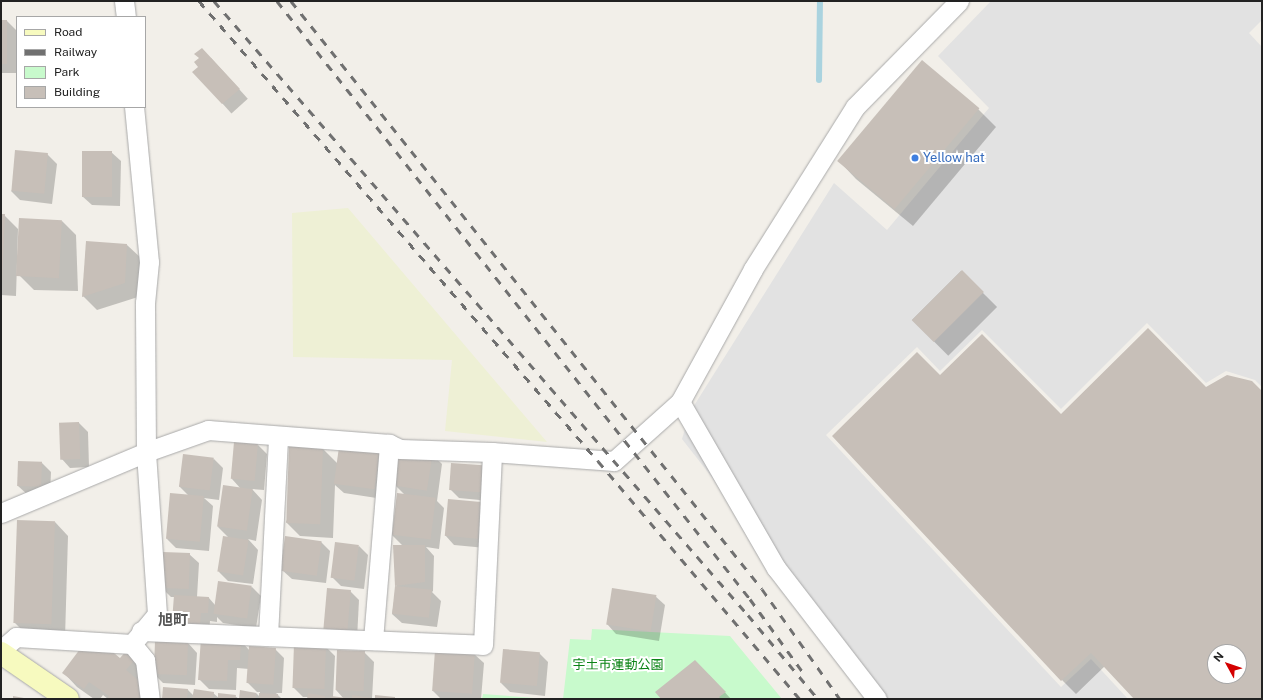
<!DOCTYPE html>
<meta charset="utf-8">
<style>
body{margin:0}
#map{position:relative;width:1263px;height:700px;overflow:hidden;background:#f2efe9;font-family:"Public Sans","Noto Sans JP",sans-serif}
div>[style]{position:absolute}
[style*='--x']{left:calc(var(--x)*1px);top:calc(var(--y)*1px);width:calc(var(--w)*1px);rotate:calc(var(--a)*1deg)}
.farmland>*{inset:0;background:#eef0d5}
.park>*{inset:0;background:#c8facc}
.parking>*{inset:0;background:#e2e2e2}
.shadow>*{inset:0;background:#0003;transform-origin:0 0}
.stream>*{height:6px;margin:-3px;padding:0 3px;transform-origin:3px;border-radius:3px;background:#aad3df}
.building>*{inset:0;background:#c7bfb8;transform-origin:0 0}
.roads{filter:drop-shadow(0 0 1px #a9a9a9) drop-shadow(0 0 1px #a9a9a9)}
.street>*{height:19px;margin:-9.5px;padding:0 9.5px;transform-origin:9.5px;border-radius:9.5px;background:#fff}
.secondary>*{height:22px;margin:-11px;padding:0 11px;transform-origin:11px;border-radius:11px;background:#f7fabf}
.rail>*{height:3px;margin-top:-1.5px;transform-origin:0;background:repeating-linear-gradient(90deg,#707070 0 8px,transparent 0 16px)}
.dots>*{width:11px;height:11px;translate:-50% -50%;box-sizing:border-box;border:2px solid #fff;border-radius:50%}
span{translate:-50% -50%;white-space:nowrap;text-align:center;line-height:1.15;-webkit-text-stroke:4px #fff;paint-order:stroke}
.shop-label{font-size:13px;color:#366cbe}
.left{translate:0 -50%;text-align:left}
.park-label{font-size:13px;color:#0c8416}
.quarter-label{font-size:15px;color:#555;font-weight:700}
.frame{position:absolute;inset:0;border:2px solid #222;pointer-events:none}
.legend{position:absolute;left:16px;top:16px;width:130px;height:92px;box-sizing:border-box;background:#fff;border:1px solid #a7a7a7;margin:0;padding:5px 7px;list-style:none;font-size:12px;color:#222}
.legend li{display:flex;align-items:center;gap:8px;height:20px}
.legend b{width:20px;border:1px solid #a7a7a7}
.north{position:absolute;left:1207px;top:644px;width:40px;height:40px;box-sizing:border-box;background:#fff;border:1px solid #a7a7a7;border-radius:50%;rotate:310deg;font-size:11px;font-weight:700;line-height:16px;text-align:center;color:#222}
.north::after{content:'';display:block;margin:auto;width:14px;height:18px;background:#d40000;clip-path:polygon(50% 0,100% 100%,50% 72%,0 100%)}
</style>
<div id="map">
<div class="farmland">
<i style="clip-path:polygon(348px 208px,547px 442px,445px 431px,452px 360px,293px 357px,292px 213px)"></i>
</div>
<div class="park">
<i style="clip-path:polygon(592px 629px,730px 636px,782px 699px,563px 699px,570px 639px,591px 640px)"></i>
<i style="clip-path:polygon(483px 694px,547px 699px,482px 699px)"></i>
</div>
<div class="parking">
<i style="clip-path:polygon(991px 1px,1262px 1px,1262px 20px,1249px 33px,1262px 47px,1262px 387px,1255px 380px,1226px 371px,1206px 383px,1147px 323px,1061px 409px,982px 330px,940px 371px,917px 347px,826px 435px,1061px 687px,1091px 659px,1128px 699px,885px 699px,682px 439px,690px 412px,834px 183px,887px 230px,989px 108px,938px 56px)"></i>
</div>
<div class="shadow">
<i style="clip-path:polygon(1px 21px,7px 21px,16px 30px,16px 73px,1px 73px)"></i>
<i style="left:211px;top:58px;width:55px;height:22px;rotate:48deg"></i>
<i style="clip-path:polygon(922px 62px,978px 109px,996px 127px,913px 226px,856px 179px,839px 161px)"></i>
<i style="clip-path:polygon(111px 152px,121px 161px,120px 206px,92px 205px,82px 196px)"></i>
<i style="clip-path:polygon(47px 154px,57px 164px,52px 204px,20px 200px,11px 191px)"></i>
<i style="clip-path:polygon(1px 215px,4px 215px,18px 229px,16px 296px,1px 295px)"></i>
<i style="clip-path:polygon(62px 221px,76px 235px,78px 291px,34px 290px,20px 276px)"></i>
<i style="clip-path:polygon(127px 245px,141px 258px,138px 297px,97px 310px,83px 296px)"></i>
<i style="left:961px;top:271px;width:51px;height:69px;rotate:45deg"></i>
<i style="clip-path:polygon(evenodd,940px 377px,1061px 415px,1206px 388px,1262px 392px,1262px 699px,1136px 699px,1105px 666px,1076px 694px,1062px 680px,834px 436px,940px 377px,1215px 652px,1239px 652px,1239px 676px,1215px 676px,1215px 652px)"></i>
<i style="clip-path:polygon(60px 423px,79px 423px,88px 432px,89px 467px,70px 468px,61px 458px)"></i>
<i style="clip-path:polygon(258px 445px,267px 454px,264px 490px,252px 489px,262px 500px,256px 541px,248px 539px,258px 550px,253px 584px,228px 581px,219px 572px,228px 537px,218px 527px,241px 489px,232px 479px)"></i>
<i style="clip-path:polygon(322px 448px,338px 464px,379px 454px,383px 499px,344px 493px,335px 485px,333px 538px,300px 536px,286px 522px)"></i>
<i style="clip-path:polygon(433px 455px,442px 464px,437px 501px,444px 508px,439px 549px,426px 547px,434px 556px,433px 591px,432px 592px,441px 601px,437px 627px,402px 623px,392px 614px,403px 546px,392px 535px,405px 495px,396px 486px)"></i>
<i style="clip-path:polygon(214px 459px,223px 468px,219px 500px,204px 498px,213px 506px,209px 551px,176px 548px,167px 539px,189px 496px,179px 486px)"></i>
<i style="clip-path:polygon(42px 463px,51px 472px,50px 496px,28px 495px,18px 486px)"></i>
<i style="clip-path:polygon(492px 475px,490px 501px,459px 498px,450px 489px)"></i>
<i style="clip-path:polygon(481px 503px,486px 548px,454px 545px,445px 535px)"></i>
<i style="clip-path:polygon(55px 522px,68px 536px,65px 638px,28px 636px,15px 623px)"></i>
<i style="clip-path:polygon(321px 542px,330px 551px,326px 583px,292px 579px,282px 570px)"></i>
<i style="clip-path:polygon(359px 546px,368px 555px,364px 589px,341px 586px,332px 577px)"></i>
<i style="clip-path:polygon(189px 554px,199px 563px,197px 597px,209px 598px,215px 605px,252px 587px,261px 596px,256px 628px,223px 623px,217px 617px,217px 622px,210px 621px,209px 633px,182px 631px,173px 622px,175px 597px,171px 597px,162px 588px)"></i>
<i style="clip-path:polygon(350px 591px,359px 600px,357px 639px,335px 638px,326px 629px)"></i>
<i style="clip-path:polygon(655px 596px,665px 605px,659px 641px,616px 634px,607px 624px)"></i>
<i style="clip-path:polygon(241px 641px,250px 651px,275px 649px,284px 658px,282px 693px,276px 693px,282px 699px,240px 699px,241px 692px,256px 693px,260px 697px,260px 692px,257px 692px,248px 683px,249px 669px,237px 668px,236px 690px,209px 689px,199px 679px)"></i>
<i style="clip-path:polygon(188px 643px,197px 653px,195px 685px,163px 683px,154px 674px)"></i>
<i style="clip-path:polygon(325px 646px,335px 656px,333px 697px,344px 699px,336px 690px,364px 652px,374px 662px,372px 699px,332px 699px,325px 698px,326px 699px,308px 699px,308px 697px,303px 697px,293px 687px)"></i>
<i style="clip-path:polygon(539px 653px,548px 662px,545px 696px,510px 692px,501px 683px)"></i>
<i style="clip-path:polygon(474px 654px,484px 663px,481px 699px,441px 699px,433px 691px)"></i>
<i style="clip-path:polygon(136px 657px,140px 683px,108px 699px,103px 695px,100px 699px,94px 699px,77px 687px,64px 673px)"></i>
<i style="clip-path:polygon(709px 675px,731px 699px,662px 699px)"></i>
<i style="clip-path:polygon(188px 690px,194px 696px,213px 693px,219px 698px,235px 696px,239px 699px,163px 699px)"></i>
</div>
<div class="stream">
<i style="--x:819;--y:80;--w:79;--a:-89.3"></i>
</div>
<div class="building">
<i style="left:1px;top:20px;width:6px;height:44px"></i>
<i style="clip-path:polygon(202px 48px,240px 89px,222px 104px,192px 72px,198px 67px,194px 62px,199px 58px,194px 54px)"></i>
<i style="left:922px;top:60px;width:75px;height:132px;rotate:40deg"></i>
<i style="left:15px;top:150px;width:33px;height:41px;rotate:5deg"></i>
<i style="left:82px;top:151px;width:30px;height:46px"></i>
<i style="clip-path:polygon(1px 214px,5px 214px,2px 284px,1px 284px)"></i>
<i style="left:19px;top:218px;width:43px;height:58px;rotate:3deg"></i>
<i style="clip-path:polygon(86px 241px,127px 244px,125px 283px,82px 297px)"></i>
<i style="left:962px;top:270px;width:31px;height:71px;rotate:45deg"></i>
<i style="clip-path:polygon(evenodd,1148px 328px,1206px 387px,1227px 375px,1252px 381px,1262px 391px,1262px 699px,1134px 699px,1091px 653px,1061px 681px,832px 436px,917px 352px,940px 375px,982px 334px,1061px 414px,1148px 328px,1215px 652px,1239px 652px,1239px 676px,1215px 676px,1215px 652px)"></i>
<i style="left:79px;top:422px;width:37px;height:20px;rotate:88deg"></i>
<i style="left:234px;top:442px;width:24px;height:37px;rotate:5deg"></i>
<i style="left:289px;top:446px;width:34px;height:77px;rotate:2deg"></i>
<i style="left:339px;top:447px;width:41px;height:37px;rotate:8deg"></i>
<i style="left:400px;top:449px;width:33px;height:37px;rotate:9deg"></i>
<i style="left:183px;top:454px;width:31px;height:33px;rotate:7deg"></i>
<i style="left:18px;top:461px;width:24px;height:25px;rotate:2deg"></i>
<i style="left:451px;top:463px;width:32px;height:27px;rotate:4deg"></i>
<i style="left:223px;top:485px;width:30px;height:42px;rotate:8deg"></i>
<i style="left:170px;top:493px;width:34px;height:46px;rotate:5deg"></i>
<i style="left:397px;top:493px;width:39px;height:42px;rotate:7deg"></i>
<i style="left:448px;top:499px;width:33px;height:37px;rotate:5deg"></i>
<i style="left:17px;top:520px;width:38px;height:103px;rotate:2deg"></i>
<i style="left:223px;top:536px;width:26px;height:36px;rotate:9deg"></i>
<i style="left:285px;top:536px;width:37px;height:35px;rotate:8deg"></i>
<i style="left:335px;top:542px;width:24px;height:36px;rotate:7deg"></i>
<i style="clip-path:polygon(393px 545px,425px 545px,425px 582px,395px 586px)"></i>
<i style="left:163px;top:552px;width:27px;height:36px;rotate:2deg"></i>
<i style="left:218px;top:581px;width:34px;height:33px;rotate:8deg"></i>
<i style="left:395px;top:586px;width:37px;height:28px;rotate:6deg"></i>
<i style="left:327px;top:588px;width:24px;height:41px;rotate:5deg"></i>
<i style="left:612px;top:588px;width:45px;height:37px;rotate:9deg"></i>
<i style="clip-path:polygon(174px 595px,209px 597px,208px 613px,201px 613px,200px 624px,172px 622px)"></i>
<i style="clip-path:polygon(201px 638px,241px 640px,240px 660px,228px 660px,227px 681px,198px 680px)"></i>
<i style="left:155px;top:641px;width:33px;height:33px;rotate:2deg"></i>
<i style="left:294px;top:644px;width:32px;height:44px;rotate:2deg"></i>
<i style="left:249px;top:646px;width:27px;height:37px;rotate:4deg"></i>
<i style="clip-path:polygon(80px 649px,109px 649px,120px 658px,128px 649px,137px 657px,126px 670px,143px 684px,143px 699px,107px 699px,109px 696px,89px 682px,84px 689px,62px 673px)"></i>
<i style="left:503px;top:649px;width:37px;height:34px;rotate:5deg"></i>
<i style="left:337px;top:650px;width:28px;height:40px;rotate:2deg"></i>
<i style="left:435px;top:650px;width:40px;height:41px;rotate:4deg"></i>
<i style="clip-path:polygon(695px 660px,726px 692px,719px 697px,721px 699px,661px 699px,655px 692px)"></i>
<i style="clip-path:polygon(163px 687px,188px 689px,187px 699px,162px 699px)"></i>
<i style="clip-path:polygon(194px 689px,214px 692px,213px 699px,192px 699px)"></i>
<i style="clip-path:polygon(240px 690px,256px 693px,256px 699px,239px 699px)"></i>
<i style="clip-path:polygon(218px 693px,236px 695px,235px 699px,218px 699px)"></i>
<i style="clip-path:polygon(259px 693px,278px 694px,278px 699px,259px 699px)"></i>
<i style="clip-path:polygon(308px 693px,325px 696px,325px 699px,307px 699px)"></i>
<i style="clip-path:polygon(352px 695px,372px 698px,372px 699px,352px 699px)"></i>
<i style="clip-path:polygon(375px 695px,395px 697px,395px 699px,375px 699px)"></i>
<i style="clip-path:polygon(13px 696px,24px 698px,24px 699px,13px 699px)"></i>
<i style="clip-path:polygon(331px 696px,347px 698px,347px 699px,331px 699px)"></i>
</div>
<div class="roads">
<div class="street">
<i style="--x:124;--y:1;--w:16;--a:83"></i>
<i style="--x:1;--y:513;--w:157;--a:-22.8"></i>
<i style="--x:146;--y:452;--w:66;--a:-19.5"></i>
<i style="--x:208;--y:430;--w:182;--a:4.4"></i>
<i style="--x:389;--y:444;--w:12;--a:24"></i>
<i style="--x:400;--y:449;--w:92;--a:1.9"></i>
<i style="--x:492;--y:452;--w:122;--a:4.2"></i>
<i style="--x:614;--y:461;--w:89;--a:-41.8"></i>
<i style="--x:141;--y:631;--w:342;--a:2.3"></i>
<i style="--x:483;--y:645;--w:193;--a:-87.3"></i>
<i style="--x:268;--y:636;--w:200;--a:-87.1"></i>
<i style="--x:373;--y:640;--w:197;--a:-85.3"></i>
<i style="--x:132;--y:644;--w:21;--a:51"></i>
<i style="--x:145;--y:660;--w:39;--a:83"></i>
<i style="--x:1;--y:650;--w:20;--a:-41"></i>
<i style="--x:16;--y:637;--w:116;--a:3.5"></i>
<i style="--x:132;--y:644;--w:39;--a:-50"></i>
<i style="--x:157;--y:614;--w:162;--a:-93.9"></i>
<i style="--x:146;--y:452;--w:149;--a:-90.4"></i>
<i style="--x:145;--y:303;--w:41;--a:-84.4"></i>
<i style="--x:149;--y:262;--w:156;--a:-95.5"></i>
<i style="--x:877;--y:699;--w:165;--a:-127.6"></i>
<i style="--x:776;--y:568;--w:192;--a:-120"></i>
<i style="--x:680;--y:402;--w:152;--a:-61.2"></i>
<i style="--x:753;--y:269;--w:191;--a:-57.8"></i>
<i style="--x:855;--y:107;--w:148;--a:-45.5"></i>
</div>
<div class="secondary">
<i style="--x:1;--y:653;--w:81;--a:34.5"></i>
</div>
</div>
<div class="rail">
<i style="--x:199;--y:1;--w:609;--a:49.06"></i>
<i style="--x:598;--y:461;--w:312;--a:49.7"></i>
<i style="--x:214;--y:1;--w:814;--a:48.99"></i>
<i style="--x:748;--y:615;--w:109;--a:50.2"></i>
<i style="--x:277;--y:1;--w:762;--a:51.66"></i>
<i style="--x:750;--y:599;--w:89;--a:54.2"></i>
<i style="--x:291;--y:1;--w:753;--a:51.3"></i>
<i style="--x:762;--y:589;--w:135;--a:54.7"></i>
</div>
<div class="dots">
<i style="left:915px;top:158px;background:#3f7fe0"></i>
</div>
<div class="shop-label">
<span class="left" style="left:923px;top:158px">Yellow hat</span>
</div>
<div class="park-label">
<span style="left:618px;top:665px">宇土市運動公園</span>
</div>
<div class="quarter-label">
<span style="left:173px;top:620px">旭町</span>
</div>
<div class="frame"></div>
<ul class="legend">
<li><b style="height:5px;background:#f7fabf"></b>Road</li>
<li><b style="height:5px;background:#707070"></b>Railway</li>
<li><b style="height:11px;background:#c8facc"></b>Park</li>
<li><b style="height:11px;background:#c7bfb8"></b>Building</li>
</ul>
<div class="north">N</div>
</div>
